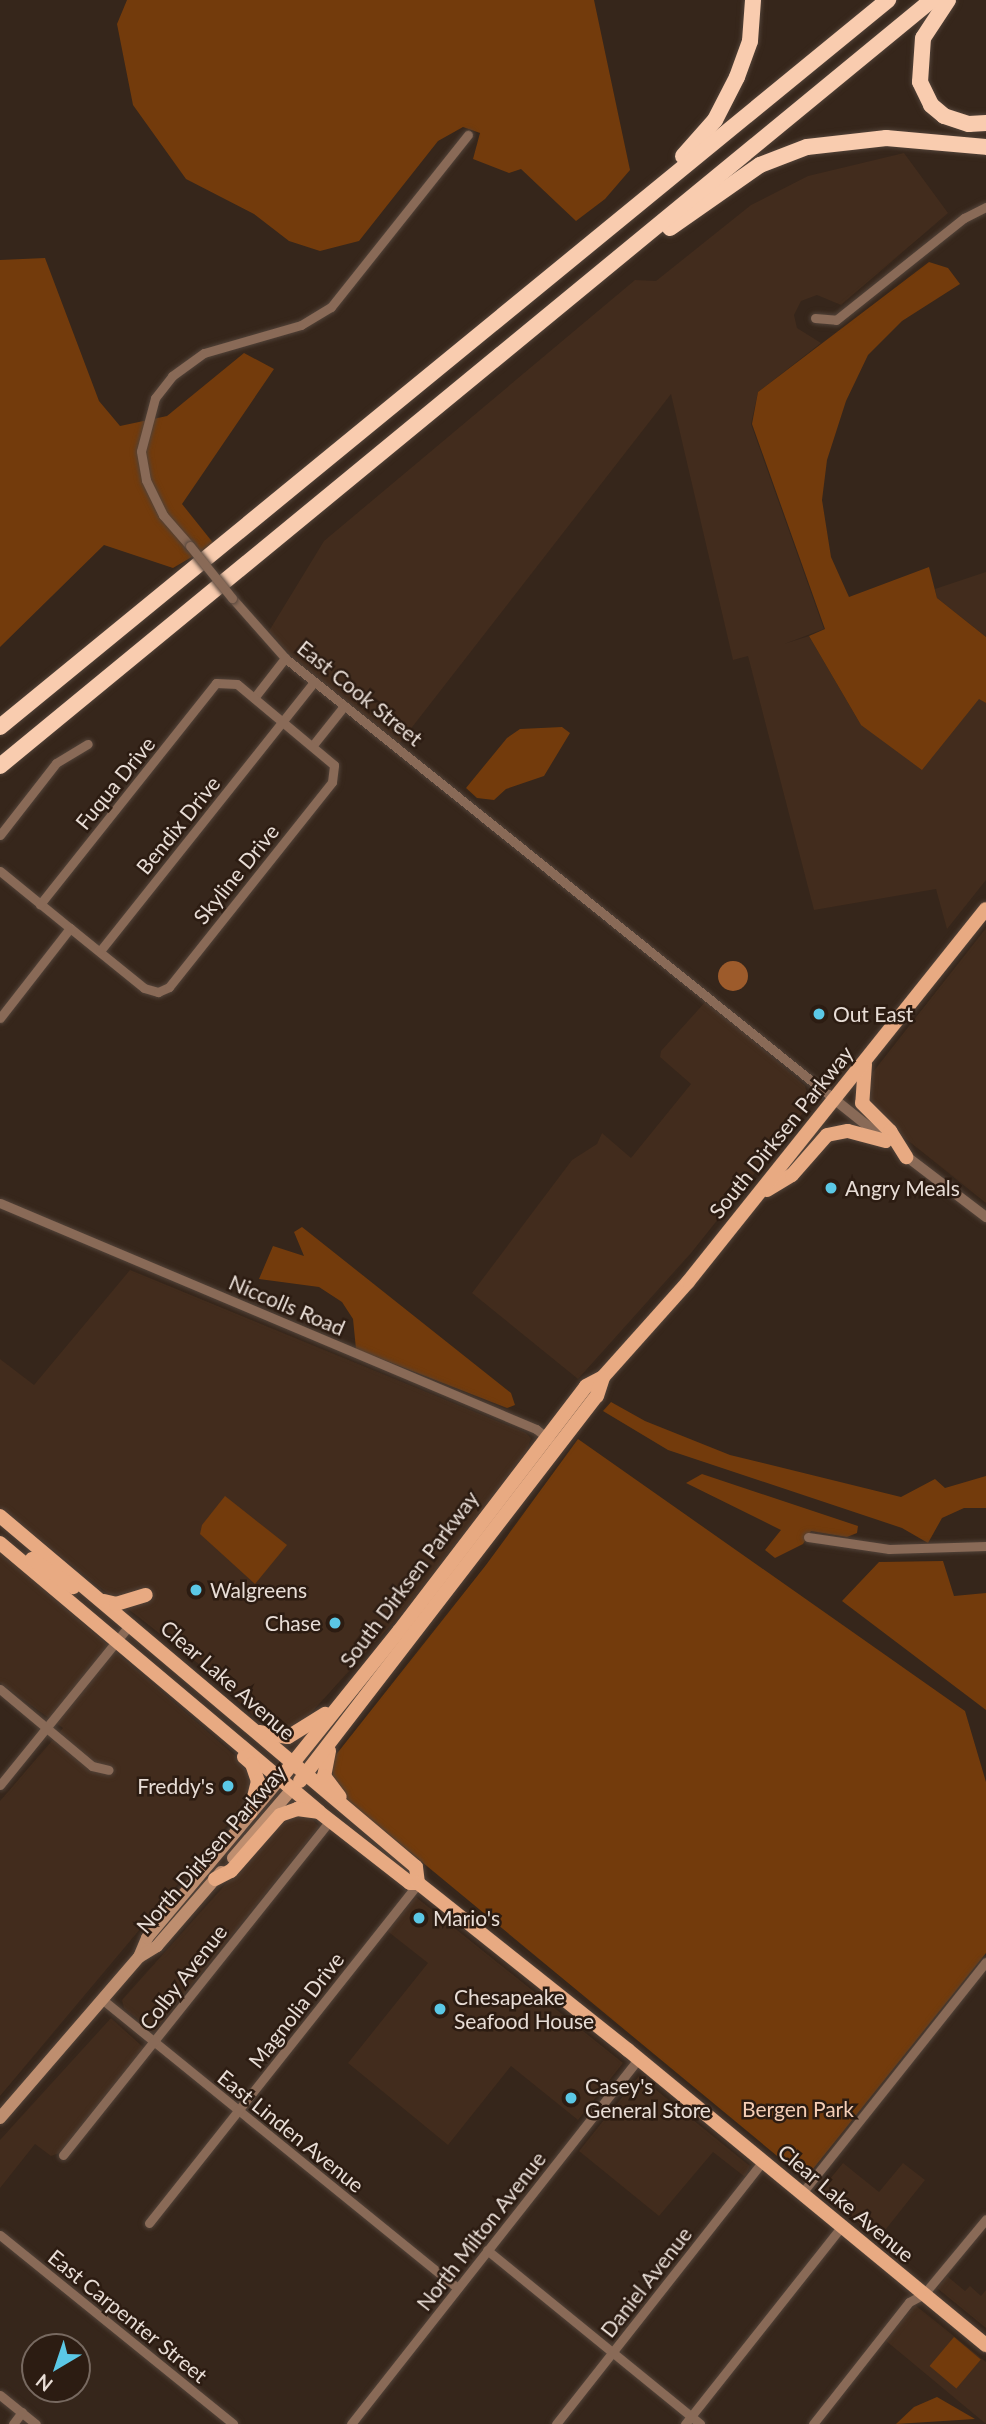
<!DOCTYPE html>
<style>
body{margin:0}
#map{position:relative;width:986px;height:2424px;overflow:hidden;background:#36261b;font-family:Lato,sans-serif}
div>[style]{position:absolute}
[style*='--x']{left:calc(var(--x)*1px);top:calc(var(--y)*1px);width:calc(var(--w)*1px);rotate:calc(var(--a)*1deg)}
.built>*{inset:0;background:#422c1d}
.green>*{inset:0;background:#733b0c;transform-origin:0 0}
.water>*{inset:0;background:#9d5b2b}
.round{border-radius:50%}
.roads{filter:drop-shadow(0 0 2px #524339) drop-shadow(0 0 2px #524339)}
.minor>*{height:9px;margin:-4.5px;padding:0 4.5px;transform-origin:4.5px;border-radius:4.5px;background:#896a57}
.tertiary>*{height:10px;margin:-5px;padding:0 5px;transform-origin:5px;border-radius:5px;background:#896a57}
.secondary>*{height:12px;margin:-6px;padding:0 6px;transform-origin:6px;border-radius:6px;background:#be8e6f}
.primary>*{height:14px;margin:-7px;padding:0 7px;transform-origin:7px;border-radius:7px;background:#e8aa82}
.motorway>*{height:16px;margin:-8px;padding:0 8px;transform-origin:8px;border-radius:8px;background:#f9ccaf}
.bridges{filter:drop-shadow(0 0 2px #524339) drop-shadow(0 0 2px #524339)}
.minor-bridge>*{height:9px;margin:-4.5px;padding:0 4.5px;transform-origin:4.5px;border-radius:4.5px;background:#896a57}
.dots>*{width:19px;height:19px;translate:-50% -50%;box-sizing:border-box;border:4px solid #2c1c12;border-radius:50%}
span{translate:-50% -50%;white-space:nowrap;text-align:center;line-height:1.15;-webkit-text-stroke:5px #2c1c12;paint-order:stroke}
.street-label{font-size:21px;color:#e8ddd6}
.poi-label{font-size:21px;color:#e8ddd6}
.left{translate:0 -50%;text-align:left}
.right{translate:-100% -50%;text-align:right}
.park-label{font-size:21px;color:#f4cdb5}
.north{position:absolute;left:21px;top:2333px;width:70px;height:70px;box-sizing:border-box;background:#2c1c12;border:2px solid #776960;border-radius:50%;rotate:219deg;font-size:19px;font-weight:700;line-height:28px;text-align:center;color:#e8ddd6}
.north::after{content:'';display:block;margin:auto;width:24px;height:32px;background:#5bc8e6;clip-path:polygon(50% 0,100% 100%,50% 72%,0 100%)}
</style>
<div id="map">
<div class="built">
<i style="clip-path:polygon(904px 153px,948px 213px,841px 305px,817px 295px,801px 301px,794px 315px,797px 328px,821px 343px,758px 392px,751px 424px,824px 629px,784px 644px,809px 636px,861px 725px,980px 698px,986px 703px,986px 880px,947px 929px,936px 889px,814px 910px,748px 656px,733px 660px,671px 394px,399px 744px,296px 662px,269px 631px,324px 541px,635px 280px,656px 281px,751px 205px,808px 176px)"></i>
<i style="clip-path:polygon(986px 572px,986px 637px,937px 598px,935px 589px)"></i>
<i style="clip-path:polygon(986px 928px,986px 1203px,871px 1111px,866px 1081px)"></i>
<i style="clip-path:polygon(707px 1000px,805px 1086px,810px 1104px,691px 1253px,578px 1379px,472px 1293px,572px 1160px,597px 1144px,602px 1133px,631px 1158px,691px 1084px,660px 1057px,661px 1051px)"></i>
<i style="clip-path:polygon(130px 1270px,526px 1433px,531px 1438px,526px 1453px,421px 1592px,300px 1725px,270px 1726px,255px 1717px,205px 1669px,0 1509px,0 1359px,34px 1385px)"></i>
<i style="clip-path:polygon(0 1551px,241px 1761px,252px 1780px,240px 1810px,0 2096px,0 1801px,63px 1728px,0 1683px)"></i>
<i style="clip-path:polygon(294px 1816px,311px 1818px,319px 1827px,154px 2032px,124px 2008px,122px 2000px,281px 1822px)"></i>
<i style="clip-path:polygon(416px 1897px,623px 2063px,578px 2120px,511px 2066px,448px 2145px,348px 2063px,428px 1963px,386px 1930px)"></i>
<i style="clip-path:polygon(111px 2018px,144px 2048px,59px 2153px,51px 2156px,35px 2144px,0 2188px,0 2140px)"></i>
<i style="clip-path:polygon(639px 2076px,750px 2166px,745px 2177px,713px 2152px,659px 2216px,579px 2151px)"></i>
<i style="clip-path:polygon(843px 2163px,879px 2192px,903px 2163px,925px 2180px,878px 2239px,820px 2191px)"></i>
<i style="clip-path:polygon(947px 2276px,965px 2291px,970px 2286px,981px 2296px,986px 2290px,986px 2328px,937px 2288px)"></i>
<i style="clip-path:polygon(915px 2305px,986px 2362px,986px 2424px,885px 2340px)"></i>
</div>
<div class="green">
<i style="clip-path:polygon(127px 0,594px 0,630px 170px,605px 199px,576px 221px,521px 169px,509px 173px,473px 159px,480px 133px,463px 127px,438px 141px,359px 241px,320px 251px,289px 241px,254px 214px,186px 179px,133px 105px,117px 24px)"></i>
<i style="clip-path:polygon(45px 258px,99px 401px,120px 426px,167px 416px,244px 353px,274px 369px,182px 504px,214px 544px,173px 568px,104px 545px,0 647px,0 260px)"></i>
<i style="clip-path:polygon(929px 262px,948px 268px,960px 284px,902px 321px,868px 355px,846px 401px,827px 460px,822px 500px,831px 557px,849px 597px,929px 567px,937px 598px,986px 637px,986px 703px,979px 699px,922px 770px,861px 725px,809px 636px,825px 629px,752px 424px,758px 392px)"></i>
<i style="clip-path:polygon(562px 727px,570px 733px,544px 776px,506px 789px,494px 800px,477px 798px,466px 788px,507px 738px,520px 729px)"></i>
<i style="clip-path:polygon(302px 1227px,511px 1393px,515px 1405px,507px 1408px,356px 1349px,353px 1319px,342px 1302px,319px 1287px,259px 1279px,273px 1246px,304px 1256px,294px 1232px)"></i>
<i style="clip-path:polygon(611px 1402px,645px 1421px,730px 1455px,901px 1497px,935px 1479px,945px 1488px,986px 1476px,986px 1508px,964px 1508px,942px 1518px,928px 1543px,902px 1528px,668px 1450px,603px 1411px)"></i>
<i style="clip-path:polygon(578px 1439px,965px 1711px,986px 1782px,986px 1953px,805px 2179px,335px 1790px,331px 1761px,486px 1565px)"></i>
<i style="clip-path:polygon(702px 1474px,858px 1526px,857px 1533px,847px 1537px,811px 1531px,803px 1544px,775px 1558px,765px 1550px,781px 1530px,686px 1483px)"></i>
<i style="clip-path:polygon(225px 1496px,287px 1545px,255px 1584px,200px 1534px,202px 1525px)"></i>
<i style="clip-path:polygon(943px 1561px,954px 1596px,986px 1593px,986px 1710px,842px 1601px,879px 1562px)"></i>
<i style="left:954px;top:2337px;width:35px;height:38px;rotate:40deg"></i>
<i style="clip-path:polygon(937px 2397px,975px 2419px,896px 2424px,914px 2407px)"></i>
</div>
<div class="water">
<i class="round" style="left:718px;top:961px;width:30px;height:30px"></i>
</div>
<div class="roads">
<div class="minor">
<i style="--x:815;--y:318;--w:21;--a:5"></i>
<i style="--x:836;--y:320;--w:164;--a:-38.6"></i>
<i style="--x:964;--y:218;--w:25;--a:-27"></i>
<i style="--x:190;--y:546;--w:41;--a:-131.1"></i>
<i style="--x:163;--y:515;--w:39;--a:-116"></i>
<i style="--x:146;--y:480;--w:29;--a:-100"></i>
<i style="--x:141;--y:451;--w:55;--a:-75.2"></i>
<i style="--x:155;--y:398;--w:28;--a:-52"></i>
<i style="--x:172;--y:376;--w:39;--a:-36"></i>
<i style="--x:204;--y:353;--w:101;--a:-16.1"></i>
<i style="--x:301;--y:325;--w:35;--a:-31"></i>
<i style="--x:331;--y:307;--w:220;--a:-51.5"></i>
<i style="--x:232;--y:598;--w:80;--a:48.5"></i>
<i style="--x:285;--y:658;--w:704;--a:38.77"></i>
<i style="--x:254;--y:698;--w:51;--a:-52.2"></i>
<i style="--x:313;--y:745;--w:50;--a:-51.5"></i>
<i style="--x:0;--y:835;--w:91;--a:-52.1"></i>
<i style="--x:56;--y:763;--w:37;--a:-31"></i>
<i style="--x:0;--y:871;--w:90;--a:39.2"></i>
<i style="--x:70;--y:928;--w:95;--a:39"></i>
<i style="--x:144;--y:988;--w:15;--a:16"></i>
<i style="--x:158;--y:992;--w:12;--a:-24"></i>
<i style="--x:169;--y:987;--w:262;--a:-51.5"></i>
<i style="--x:332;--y:782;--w:17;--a:-83"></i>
<i style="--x:334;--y:765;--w:126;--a:-140.1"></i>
<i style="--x:237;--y:684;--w:21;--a:-177"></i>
<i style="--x:216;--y:683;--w:283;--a:128.5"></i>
<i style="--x:100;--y:951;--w:344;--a:-51.5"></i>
<i style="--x:0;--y:1018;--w:114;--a:-52.1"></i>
<i style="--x:0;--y:1203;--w:582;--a:22.86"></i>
<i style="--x:536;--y:1429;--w:18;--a:38"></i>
<i style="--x:808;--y:1537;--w:82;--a:8.4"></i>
<i style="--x:889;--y:1549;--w:97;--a:-1.8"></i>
<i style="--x:0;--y:1689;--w:120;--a:39.9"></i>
<i style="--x:92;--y:1766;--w:17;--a:13"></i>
<i style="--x:0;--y:1785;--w:208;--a:-51"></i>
<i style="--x:103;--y:2000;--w:456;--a:39.1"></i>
<i style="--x:63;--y:2155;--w:428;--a:-51.4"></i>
<i style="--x:802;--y:2193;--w:295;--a:-51.5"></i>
<i style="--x:149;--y:2223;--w:434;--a:-51.6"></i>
<i style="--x:0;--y:2235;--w:300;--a:39"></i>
<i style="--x:487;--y:2250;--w:275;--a:39.2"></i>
<i style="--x:0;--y:2395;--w:46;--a:38.9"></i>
<i style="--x:13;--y:2424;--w:15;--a:-53"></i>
<i style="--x:351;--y:2424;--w:464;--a:-51.8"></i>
<i style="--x:556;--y:2424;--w:335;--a:-51.8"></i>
<i style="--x:685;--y:2424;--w:251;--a:-51.6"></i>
<i style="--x:813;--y:2424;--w:155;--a:-51.8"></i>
<i style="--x:909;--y:2302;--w:17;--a:-28"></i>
<i style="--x:924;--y:2294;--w:97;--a:-50.4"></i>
</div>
<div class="tertiary">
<i style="--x:834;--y:1099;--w:64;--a:38.7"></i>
<i style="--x:902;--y:1153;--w:106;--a:37.3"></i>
</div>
<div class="secondary">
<i style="--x:233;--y:1858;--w:91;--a:-49.5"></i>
<i style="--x:139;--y:1957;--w:21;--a:-67"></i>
<i style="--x:147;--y:1938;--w:207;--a:-50.1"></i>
<i style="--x:0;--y:2118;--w:213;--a:-49.2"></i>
<i style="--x:139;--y:1957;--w:21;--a:-31"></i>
<i style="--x:157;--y:1946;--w:98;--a:-49.1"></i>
</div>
<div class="primary">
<i style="--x:865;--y:1064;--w:39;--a:94"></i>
<i style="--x:862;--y:1103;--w:40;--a:45"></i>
<i style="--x:890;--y:1131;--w:31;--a:58"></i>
<i style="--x:767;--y:1190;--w:29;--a:-31"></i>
<i style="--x:792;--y:1175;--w:53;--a:-48.8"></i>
<i style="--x:827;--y:1135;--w:21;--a:-11"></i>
<i style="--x:848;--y:1131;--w:39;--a:15"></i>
<i style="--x:0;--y:1516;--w:544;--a:40.16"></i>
<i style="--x:416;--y:1867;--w:16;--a:83"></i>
<i style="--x:0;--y:1543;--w:417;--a:40.1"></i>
<i style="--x:319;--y:1812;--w:115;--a:38"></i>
<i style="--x:410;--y:1883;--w:8;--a:0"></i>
<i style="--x:418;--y:1883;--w:268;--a:38.5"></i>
<i style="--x:628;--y:2050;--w:464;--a:39.5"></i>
<i style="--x:32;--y:1559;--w:50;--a:34.3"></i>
<i style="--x:104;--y:1601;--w:12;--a:14"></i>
<i style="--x:116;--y:1604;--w:31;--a:-17"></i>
<i style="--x:259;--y:1732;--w:29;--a:10"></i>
<i style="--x:288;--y:1737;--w:44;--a:-31.9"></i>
<i style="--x:329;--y:1751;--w:25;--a:101"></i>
<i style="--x:324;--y:1776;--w:26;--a:53"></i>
<i style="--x:244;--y:1757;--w:11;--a:41"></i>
<i style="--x:252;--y:1764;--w:18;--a:71"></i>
<i style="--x:258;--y:1781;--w:33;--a:104"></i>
<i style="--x:280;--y:1779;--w:190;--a:-51.2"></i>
<i style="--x:399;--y:1631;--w:308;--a:-52.6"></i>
<i style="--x:586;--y:1386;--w:19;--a:-28"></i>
<i style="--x:603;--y:1377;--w:127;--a:-48.2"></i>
<i style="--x:688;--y:1282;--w:477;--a:-51.4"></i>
<i style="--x:300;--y:1781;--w:486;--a:-52.4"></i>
<i style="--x:597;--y:1396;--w:20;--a:-72"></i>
<i style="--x:215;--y:1879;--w:18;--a:-27"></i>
<i style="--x:231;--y:1871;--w:74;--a:-48.8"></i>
<i style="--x:280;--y:1815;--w:18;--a:-19"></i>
<i style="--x:297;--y:1809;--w:21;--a:8"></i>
</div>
<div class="motorway">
<i style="--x:948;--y:0;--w:45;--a:123.3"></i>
<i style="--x:923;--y:38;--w:44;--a:93.9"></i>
<i style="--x:920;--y:82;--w:25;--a:64"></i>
<i style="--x:931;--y:105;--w:17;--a:40"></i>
<i style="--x:944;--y:116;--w:26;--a:18"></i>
<i style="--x:969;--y:124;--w:17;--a:-3"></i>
<i style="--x:683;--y:156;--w:48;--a:-48.4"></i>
<i style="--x:715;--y:120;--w:48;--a:-62.9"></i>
<i style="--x:737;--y:77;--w:38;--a:-70"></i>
<i style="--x:750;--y:41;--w:41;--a:-85.8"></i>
<i style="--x:670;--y:228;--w:110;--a:-35"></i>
<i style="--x:760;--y:165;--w:50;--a:-21"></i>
<i style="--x:807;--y:147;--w:80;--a:-6.5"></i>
<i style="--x:886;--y:138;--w:100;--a:5.1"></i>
<i style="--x:0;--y:727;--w:1148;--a:-39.31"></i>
<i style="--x:0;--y:766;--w:1206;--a:-39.42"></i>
</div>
</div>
<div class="bridges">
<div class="minor-bridge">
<i style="--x:190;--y:546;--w:67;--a:51.1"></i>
</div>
</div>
<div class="dots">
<i style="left:819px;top:1014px;background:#5bc8e6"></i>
<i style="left:831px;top:1188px;background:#5bc8e6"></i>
<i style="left:196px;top:1590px;background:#5bc8e6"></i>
<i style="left:335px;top:1623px;background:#5bc8e6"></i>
<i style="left:228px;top:1786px;background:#5bc8e6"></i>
<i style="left:419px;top:1918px;background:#5bc8e6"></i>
<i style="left:440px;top:2009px;background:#5bc8e6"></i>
<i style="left:571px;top:2098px;background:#5bc8e6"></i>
</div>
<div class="street-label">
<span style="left:360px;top:693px;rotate:39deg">East Cook Street</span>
<span style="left:115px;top:783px;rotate:-51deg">Fuqua Drive</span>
<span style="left:178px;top:825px;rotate:-51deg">Bendix Drive</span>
<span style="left:236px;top:874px;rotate:-51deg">Skyline Drive</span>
<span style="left:781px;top:1132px;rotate:-51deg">South Dirksen Parkway</span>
<span style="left:287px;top:1305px;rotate:23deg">Niccolls Road</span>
<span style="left:409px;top:1579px;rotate:-53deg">South Dirksen Parkway</span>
<span style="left:228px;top:1680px;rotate:41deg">Clear Lake Avenue</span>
<span style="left:211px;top:1849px;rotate:-49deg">North Dirksen Parkway</span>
<span style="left:183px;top:1977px;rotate:-52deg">Colby Avenue</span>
<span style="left:296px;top:2010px;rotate:-52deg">Magnolia Drive</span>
<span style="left:291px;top:2131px;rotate:39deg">East Linden Avenue</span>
<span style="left:846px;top:2203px;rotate:40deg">Clear Lake Avenue</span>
<span style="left:481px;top:2231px;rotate:-52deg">North Milton Avenue</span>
<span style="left:646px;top:2282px;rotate:-52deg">Daniel Avenue</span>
<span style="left:128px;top:2316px;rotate:39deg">East Carpenter Street</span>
</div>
<div class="poi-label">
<span class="left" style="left:833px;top:1014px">Out East</span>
<span class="left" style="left:845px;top:1188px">Angry Meals</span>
<span class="left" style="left:210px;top:1590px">Walgreens</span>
<span class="right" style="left:321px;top:1623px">Chase</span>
<span class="right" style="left:214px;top:1786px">Freddy's</span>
<span class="left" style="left:433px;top:1918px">Mario's</span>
<span class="left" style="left:454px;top:2009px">Chesapeake<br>Seafood House</span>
<span class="left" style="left:585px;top:2098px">Casey's<br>General Store</span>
</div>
<div class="park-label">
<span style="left:798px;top:2109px">Bergen Park</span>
</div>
<div class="north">N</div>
</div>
